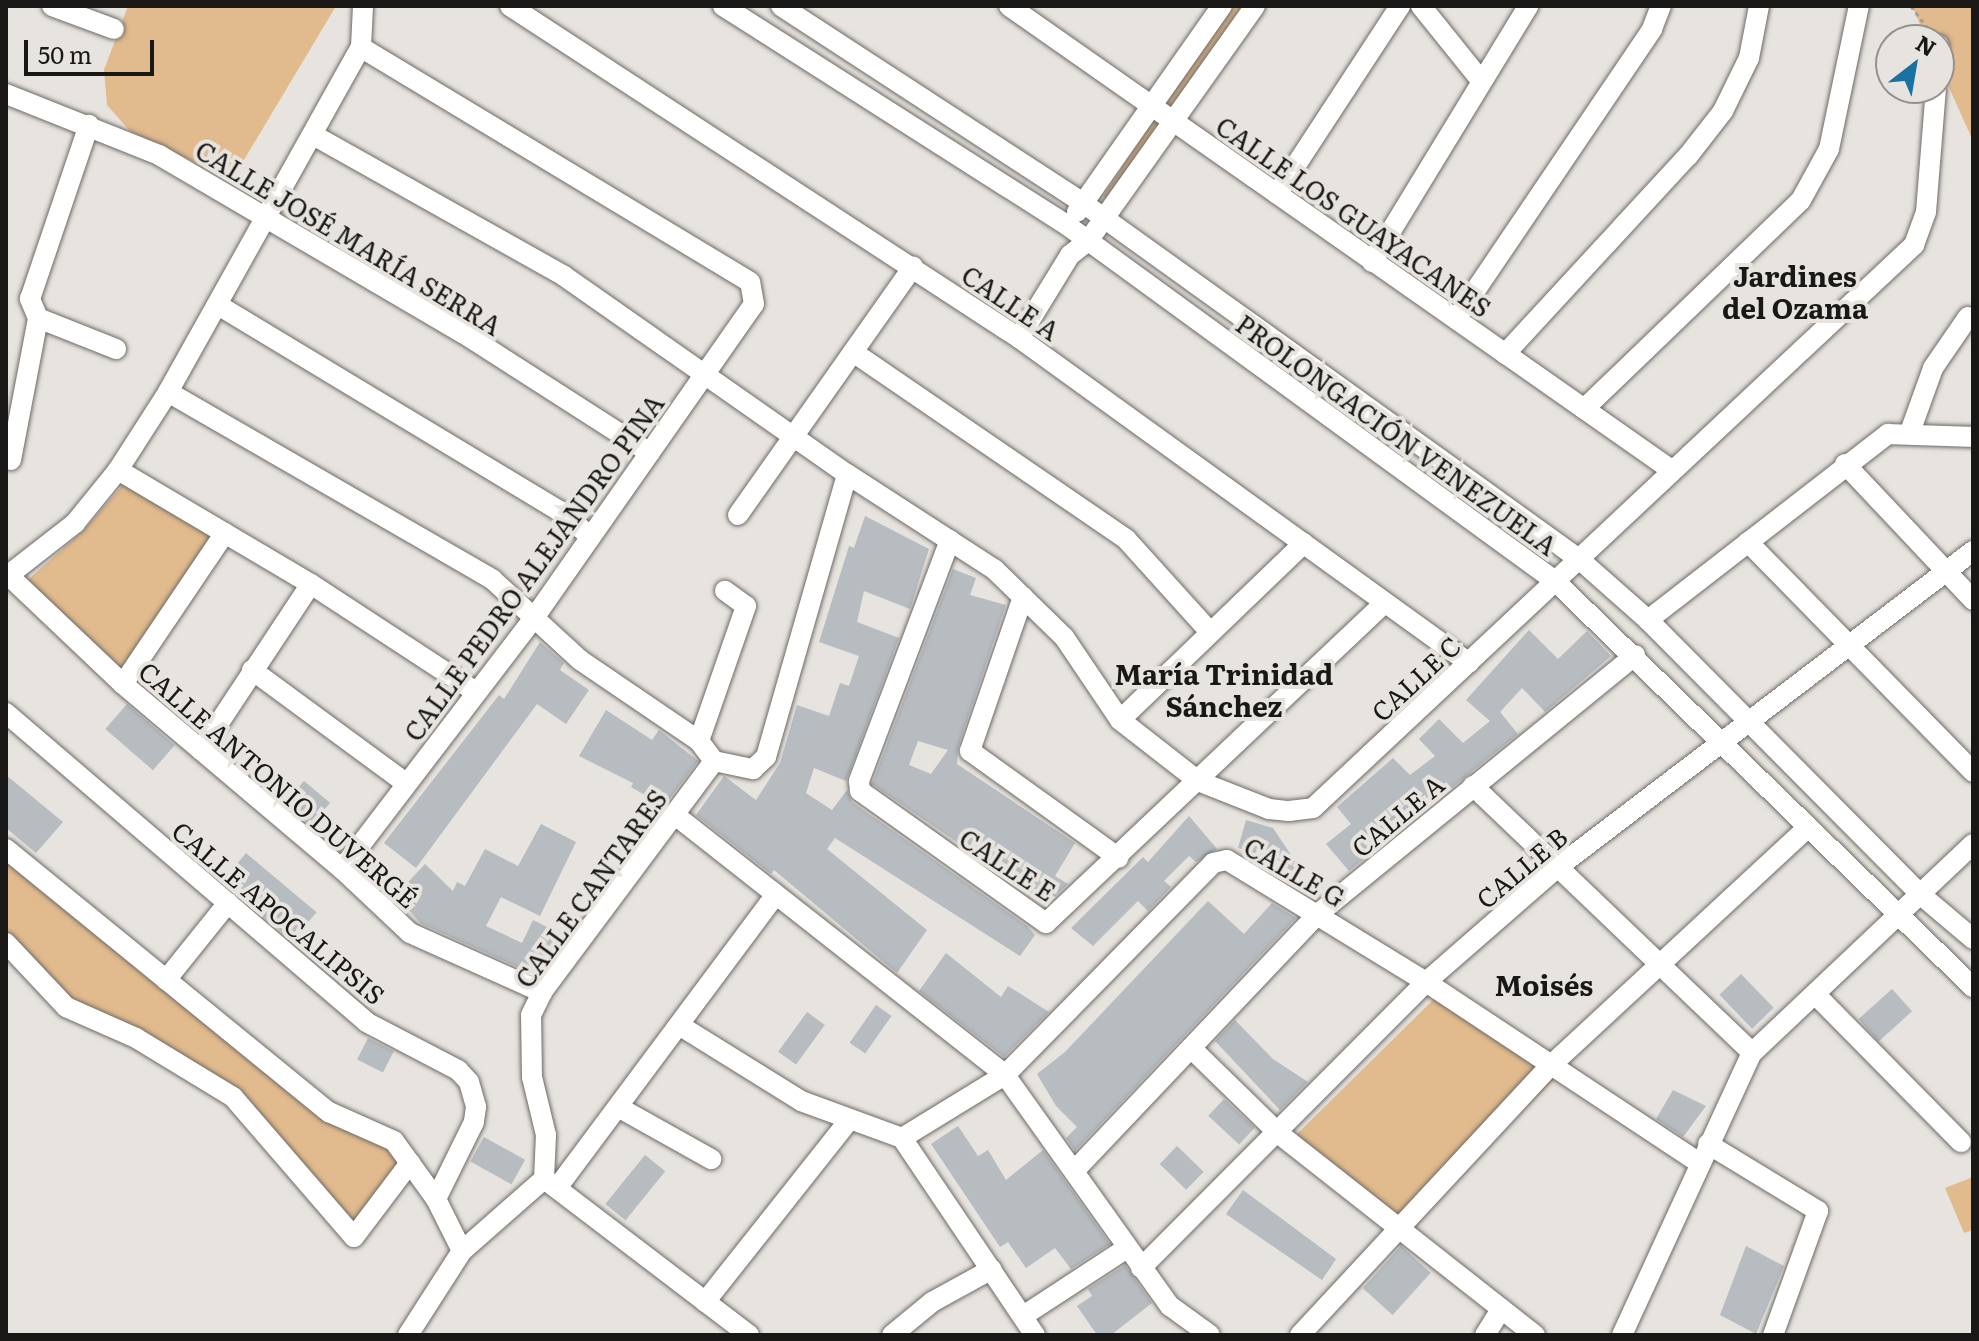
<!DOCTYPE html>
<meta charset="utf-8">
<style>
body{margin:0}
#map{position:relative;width:1979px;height:1341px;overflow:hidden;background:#e7e3de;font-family:Literata,serif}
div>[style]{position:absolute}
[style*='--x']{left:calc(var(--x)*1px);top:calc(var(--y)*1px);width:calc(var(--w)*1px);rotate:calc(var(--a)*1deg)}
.green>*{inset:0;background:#e1ba8d}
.building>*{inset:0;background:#b6bcc0;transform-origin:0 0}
.path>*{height:3px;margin-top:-1.5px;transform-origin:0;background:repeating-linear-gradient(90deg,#a3a09c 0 4px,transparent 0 8px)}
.roads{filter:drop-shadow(0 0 2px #6e6a66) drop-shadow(0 0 2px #6e6a66)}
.minor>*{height:20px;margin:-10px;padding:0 10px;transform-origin:10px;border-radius:10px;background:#fff}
span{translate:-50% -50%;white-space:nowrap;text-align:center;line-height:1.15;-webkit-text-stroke:8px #e7e3de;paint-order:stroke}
.street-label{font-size:26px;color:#191816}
.neighbourhood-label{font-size:28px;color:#191816;font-weight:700}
.frame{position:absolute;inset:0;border:8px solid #191816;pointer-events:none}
.north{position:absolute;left:1875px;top:24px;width:80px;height:80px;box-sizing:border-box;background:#e7e3de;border:2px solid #95928e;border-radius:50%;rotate:31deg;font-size:22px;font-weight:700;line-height:32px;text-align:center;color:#191816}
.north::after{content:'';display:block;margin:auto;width:28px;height:36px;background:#1972a1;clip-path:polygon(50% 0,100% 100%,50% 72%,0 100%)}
.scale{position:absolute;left:24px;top:40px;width:130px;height:36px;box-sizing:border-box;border:4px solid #191816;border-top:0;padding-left:10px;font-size:24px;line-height:28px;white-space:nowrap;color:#191816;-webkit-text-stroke:6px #e7e3de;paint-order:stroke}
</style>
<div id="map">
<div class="green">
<i style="clip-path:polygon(128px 6px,336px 6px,232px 180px,130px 131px,107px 105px,104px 70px)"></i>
<i style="clip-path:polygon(1229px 6px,1255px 6px,1118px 209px,1103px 196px)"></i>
<i style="clip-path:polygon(1912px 6px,1973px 6px,1973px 141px,1939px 65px,1939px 40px,1927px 40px)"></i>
<i style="clip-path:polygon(127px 480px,219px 535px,123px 677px,22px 585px,84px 530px)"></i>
<i style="clip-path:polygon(6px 854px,325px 1114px,391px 1143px,405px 1163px,357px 1237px,235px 1094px,68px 1003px,6px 936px)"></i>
<i style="clip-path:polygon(1436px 997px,1554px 1079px,1408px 1228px,1290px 1141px)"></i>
<i style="clip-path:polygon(1973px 1177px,1973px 1230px,1964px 1233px,1945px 1188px)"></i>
</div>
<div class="building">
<i style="clip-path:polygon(865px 516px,929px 549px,910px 609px,864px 591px,857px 622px,899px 638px,846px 781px,814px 768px,806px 793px,832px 810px,847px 790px,852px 802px,1027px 926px,1035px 935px,1020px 956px,835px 838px,827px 849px,927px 930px,897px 973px,774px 870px,771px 874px,696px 815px,724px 776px,756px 800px,780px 763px,797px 705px,829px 716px,840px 683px,849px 686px,859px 656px,819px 642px,849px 546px,854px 548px)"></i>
<i style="clip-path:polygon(evenodd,953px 569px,976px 578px,970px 595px,1006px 605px,958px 747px,957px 764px,1075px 843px,1055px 876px,1068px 884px,1047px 904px,872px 784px,953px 569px,918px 741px,948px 750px,931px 774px,909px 765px,918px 741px)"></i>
<i style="clip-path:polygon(1529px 630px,1558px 659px,1587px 631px,1611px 656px,1545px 712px,1522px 688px,1500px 712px,1518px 734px,1349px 871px,1326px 844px,1351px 824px,1337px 807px,1393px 758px,1410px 775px,1435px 756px,1419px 739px,1439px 719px,1463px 743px,1490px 721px,1466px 700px)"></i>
<i style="clip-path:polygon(540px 642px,564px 663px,560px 670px,589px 690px,566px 724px,537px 704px,416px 868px,384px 843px,499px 695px,504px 699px)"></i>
<i style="left:127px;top:704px;width:63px;height:33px;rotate:41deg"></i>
<i style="clip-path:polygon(606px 710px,652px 740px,659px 730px,698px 761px,664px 806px,631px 787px,633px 783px,579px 756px)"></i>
<i style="clip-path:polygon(6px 775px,63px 822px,36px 853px,6px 828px)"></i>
<i style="left:304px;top:781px;width:34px;height:30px;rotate:40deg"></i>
<i style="clip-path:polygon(1189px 816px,1217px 849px,1196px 862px,1189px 856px,1164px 881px,1171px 887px,1148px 911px,1138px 901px,1093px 946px,1071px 928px,1143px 857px,1148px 862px)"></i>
<i style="clip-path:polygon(1246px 820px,1273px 828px,1301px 870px,1287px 881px,1274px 873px,1286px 863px,1238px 848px)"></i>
<i style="clip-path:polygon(541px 824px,576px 842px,540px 916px,501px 897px,486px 926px,522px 943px,533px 920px,567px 937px,538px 976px,420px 923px,396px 895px,425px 864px,453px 891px,457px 882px,465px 886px,485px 849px,518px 866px)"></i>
<i style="left:246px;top:853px;width:92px;height:37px;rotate:40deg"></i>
<i style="clip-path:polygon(1208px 901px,1244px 934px,1272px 903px,1296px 918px,1075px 1151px,1066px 1138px,1077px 1127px,1056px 1106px,1037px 1074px,1065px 1052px)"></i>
<i style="clip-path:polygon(946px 953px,1001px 997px,1008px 986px,1049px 1012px,1004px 1057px,919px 991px)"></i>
<i style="left:1741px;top:974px;width:47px;height:30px;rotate:46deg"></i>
<i style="left:1892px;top:989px;width:30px;height:45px;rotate:48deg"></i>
<i style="left:876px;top:1005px;width:19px;height:46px;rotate:35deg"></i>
<i style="left:807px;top:1012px;width:22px;height:49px;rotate:36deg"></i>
<i style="clip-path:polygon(1235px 1020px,1273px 1059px,1308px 1082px,1280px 1110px,1215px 1041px)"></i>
<i style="left:368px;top:1038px;width:29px;height:24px;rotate:27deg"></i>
<i style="clip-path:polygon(1673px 1090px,1706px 1106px,1683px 1137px,1656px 1119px)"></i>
<i style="left:1224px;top:1099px;width:42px;height:23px;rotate:43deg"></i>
<i style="clip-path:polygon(958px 1126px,978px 1156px,988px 1150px,1006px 1180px,1043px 1150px,1110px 1244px,1071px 1269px,1055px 1248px,1026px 1268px,1008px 1242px,1000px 1247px,931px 1144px)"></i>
<i style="left:484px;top:1137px;width:47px;height:28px;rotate:29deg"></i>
<i style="left:1177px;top:1146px;width:37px;height:25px;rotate:44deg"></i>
<i style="left:645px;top:1155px;width:26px;height:63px;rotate:39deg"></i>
<i style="clip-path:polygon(1243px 1190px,1336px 1259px,1322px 1280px,1226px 1214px)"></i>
<i style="left:1401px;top:1246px;width:40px;height:57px;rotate:42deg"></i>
<i style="clip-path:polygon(1746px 1246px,1784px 1266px,1756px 1334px,1720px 1315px)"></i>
<i style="clip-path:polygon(1125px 1265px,1152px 1303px,1111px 1335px,1097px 1335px,1077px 1306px,1092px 1296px,1088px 1289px)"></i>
</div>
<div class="path">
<i style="--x:1911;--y:6;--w:30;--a:53"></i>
</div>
<div class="roads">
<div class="minor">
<i style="--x:52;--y:6;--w:66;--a:20.4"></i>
<i style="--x:510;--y:6;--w:608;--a:33.11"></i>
<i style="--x:1019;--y:338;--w:555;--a:35.84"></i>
<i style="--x:723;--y:6;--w:409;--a:32.5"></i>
<i style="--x:1068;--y:226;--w:603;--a:36.09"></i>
<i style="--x:1555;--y:581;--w:583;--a:44.17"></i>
<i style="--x:781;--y:6;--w:361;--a:33.1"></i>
<i style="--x:1083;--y:203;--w:611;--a:35.67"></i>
<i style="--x:1579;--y:559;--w:92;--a:41.5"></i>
<i style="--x:1648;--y:620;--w:386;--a:45.2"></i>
<i style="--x:1920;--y:894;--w:70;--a:40.3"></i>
<i style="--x:1009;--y:6;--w:807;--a:35.01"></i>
<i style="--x:1421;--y:6;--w:97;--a:51.2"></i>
<i style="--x:1939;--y:47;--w:2;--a:-90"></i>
<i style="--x:6;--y:94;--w:165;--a:21.7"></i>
<i style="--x:159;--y:155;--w:352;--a:30.4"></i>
<i style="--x:463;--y:333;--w:222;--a:32.7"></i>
<i style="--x:315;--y:136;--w:286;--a:29.3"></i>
<i style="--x:564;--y:276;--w:345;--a:35"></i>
<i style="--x:847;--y:474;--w:175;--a:32.9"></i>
<i style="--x:994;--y:569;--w:98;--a:44.2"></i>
<i style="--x:1064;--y:637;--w:100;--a:56"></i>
<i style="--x:1120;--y:720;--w:99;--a:38"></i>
<i style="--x:1198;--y:781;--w:76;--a:21.5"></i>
<i style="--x:1269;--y:809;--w:20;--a:6"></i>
<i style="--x:1289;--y:811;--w:24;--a:-7"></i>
<i style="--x:1313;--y:808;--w:824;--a:-43.13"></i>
<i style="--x:1914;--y:245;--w:35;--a:-70"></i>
<i style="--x:1926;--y:212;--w:124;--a:-85.4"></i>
<i style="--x:1277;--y:194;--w:225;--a:-56.8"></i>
<i style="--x:1077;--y:212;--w:252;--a:-54.9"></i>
<i style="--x:1372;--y:262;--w:300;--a:-58.6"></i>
<i style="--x:218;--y:305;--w:399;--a:31.1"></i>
<i style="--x:560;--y:511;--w:40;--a:40"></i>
<i style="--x:38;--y:318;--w:84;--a:21.7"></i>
<i style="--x:1456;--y:319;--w:350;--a:-55.9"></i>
<i style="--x:1652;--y:29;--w:25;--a:-69"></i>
<i style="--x:1019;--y:338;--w:97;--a:-58.4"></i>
<i style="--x:1070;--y:255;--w:23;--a:-38"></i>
<i style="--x:1088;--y:241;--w:288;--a:-54.6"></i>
<i style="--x:853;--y:352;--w:331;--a:34.4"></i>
<i style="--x:1126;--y:539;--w:124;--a:47.9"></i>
<i style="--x:1505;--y:354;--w:270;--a:-47.3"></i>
<i style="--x:1688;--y:156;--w:57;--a:-52.1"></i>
<i style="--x:1723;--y:111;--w:59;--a:-63.9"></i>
<i style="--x:1749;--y:58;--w:53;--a:-79.1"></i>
<i style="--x:168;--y:392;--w:375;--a:30"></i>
<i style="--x:493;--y:580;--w:118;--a:42.6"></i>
<i style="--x:580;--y:660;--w:144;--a:34.2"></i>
<i style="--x:699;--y:741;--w:25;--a:53"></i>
<i style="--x:1584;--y:409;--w:301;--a:-43.9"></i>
<i style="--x:1801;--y:200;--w:58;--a:-61.2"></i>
<i style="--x:1829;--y:149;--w:146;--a:-78.2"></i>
<i style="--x:1910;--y:432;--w:68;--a:-70.2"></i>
<i style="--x:1933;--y:368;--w:62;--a:-55.5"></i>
<i style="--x:11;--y:460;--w:145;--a:-79.2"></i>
<i style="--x:38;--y:318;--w:21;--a:-113"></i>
<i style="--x:30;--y:299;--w:184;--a:-71.3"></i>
<i style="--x:1845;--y:464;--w:187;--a:46.7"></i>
<i style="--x:118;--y:470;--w:224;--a:30.6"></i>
<i style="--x:311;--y:584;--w:197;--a:33.2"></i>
<i style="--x:738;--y:515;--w:304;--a:-54.8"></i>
<i style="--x:950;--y:540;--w:258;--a:110.7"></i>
<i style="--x:859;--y:781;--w:10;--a:84"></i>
<i style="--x:860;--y:791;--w:228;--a:35.4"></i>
<i style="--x:1046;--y:923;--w:465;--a:-43.4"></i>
<i style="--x:1748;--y:542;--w:322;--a:45.6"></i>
<i style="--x:8;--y:575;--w:158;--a:43.5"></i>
<i style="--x:123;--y:684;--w:287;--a:40.2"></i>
<i style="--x:342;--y:869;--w:93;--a:43.3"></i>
<i style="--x:410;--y:933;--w:145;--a:24.1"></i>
<i style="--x:6;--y:577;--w:88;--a:-38"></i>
<i style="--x:75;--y:523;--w:68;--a:-50.9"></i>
<i style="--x:118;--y:470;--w:93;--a:-57.3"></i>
<i style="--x:168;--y:392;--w:395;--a:-60.8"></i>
<i style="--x:361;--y:47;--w:41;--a:-87.2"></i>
<i style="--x:1023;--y:597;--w:163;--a:109"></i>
<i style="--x:970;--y:751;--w:183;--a:35.7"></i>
<i style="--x:1648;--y:620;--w:304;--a:-37.8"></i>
<i style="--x:1888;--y:434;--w:85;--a:2"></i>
<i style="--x:252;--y:670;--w:191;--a:36.3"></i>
<i style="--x:123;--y:684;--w:182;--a:-56"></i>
<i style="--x:6;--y:713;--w:474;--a:40.6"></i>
<i style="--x:366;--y:1022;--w:104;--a:27.6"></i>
<i style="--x:458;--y:1070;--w:16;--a:47"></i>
<i style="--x:469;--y:1082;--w:26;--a:74"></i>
<i style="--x:476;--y:1107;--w:15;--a:98"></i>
<i style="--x:474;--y:1122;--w:86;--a:116.3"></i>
<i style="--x:1120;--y:720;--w:255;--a:-43.9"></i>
<i style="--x:699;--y:741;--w:143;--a:-70.8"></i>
<i style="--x:746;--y:606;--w:26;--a:-144"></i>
<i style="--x:201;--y:750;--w:199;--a:-56.5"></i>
<i style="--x:714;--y:761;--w:40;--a:12"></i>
<i style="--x:753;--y:769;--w:18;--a:-43"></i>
<i style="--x:766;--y:757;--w:294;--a:-74"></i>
<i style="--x:1473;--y:786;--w:386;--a:43.7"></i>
<i style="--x:675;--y:815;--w:420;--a:38.2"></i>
<i style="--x:1005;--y:1075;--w:284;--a:54.5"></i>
<i style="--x:1170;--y:1306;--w:49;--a:35.9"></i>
<i style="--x:6;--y:849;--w:417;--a:39.2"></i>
<i style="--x:329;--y:1112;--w:71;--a:24"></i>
<i style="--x:394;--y:1141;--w:72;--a:54.1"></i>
<i style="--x:436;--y:1199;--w:58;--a:63.4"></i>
<i style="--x:342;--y:869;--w:316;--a:-52.6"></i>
<i style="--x:534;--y:618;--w:383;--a:-55"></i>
<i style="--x:754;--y:304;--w:22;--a:-100"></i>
<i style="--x:750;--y:282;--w:454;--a:-148.9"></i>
<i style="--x:6;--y:943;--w:88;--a:46.8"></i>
<i style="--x:66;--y:1007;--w:77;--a:23.9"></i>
<i style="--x:136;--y:1038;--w:114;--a:31.3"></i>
<i style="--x:233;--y:1097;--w:185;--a:49.2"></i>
<i style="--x:354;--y:1237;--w:93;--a:-52.9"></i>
<i style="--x:166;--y:980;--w:99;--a:-51.2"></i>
<i style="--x:1815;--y:994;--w:208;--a:45.4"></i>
<i style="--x:679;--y:1025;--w:144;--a:31.9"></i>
<i style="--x:801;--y:1101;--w:108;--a:20.1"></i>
<i style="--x:902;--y:1138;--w:238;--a:56"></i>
<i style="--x:1191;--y:1048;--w:122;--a:44.3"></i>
<i style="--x:1278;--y:1133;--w:327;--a:38.2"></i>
<i style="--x:618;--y:1107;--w:107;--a:29.2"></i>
<i style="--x:902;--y:1138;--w:121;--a:-31.5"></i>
<i style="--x:1005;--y:1075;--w:297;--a:-45.5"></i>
<i style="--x:1213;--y:863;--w:14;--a:-12"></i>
<i style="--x:1227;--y:860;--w:233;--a:31.5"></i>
<i style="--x:1426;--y:982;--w:328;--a:33.5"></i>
<i style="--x:1708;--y:1144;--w:129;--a:31.3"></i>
<i style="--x:1818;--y:1211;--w:132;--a:109.9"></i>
<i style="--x:1075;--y:1170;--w:354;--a:-46.5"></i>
<i style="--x:1319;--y:913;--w:408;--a:-39.2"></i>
<i style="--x:547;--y:1181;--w:254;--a:37.3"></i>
<i style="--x:557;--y:1188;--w:365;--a:-53.3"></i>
<i style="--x:1141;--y:1268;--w:404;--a:-45.1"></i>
<i style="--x:1426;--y:982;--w:175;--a:-41.1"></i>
<i style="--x:1558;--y:867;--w:522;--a:-37.29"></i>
<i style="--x:705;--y:1302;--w:233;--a:-51.6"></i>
<i style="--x:1023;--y:1316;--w:124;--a:-33.2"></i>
<i style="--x:408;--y:1335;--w:100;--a:-57.3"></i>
<i style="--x:462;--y:1251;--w:109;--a:-41.3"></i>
<i style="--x:544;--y:1179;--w:44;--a:-87.4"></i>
<i style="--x:546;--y:1135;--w:60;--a:-103.6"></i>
<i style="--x:532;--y:1077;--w:62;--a:-90.9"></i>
<i style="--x:531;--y:1015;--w:25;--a:-64"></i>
<i style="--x:542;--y:992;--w:288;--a:-53.3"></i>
<i style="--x:892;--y:1335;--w:52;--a:-39.5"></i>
<i style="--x:932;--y:1302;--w:68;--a:-28.8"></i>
<i style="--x:1300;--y:1335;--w:366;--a:-47.1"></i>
<i style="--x:1549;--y:1067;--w:352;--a:-42.8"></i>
<i style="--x:1485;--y:1335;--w:31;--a:-58"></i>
<i style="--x:1622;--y:1335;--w:311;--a:-65.3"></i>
<i style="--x:1752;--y:1053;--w:304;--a:-43.4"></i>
</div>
</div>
<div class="street-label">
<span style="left:1354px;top:216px;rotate:35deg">CALLE LOS GUAYACANES</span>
<span style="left:349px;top:237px;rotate:31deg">CALLE JOSÉ MARÍA SERRA</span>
<span style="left:1011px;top:302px;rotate:34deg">CALLE A</span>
<span style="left:1397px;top:434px;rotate:36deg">PROLONGACIÓN VENEZUELA</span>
<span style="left:533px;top:567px;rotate:-54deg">CALLE PEDRO ALEJANDRO PINA</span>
<span style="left:1415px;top:678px;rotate:-43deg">CALLE C</span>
<span style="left:279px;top:784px;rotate:41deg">CALLE ANTONIO DUVERGÉ</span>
<span style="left:1397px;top:815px;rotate:-40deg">CALLE A</span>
<span style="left:1008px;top:864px;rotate:33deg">CALLE E</span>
<span style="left:1521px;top:867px;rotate:-40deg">CALLE B</span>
<span style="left:1295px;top:871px;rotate:30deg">CALLE G</span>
<span style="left:590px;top:888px;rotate:-54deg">CALLE CANTARES</span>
<span style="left:279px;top:912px;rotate:40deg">CALLE APOCALIPSIS</span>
</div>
<div class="neighbourhood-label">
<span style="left:1795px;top:291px">Jardines<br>del Ozama</span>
<span style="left:1224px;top:689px">María Trinidad<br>Sánchez</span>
<span style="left:1544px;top:984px">Moisés</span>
</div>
<div class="frame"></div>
<div class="north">N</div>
<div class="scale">50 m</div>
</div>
